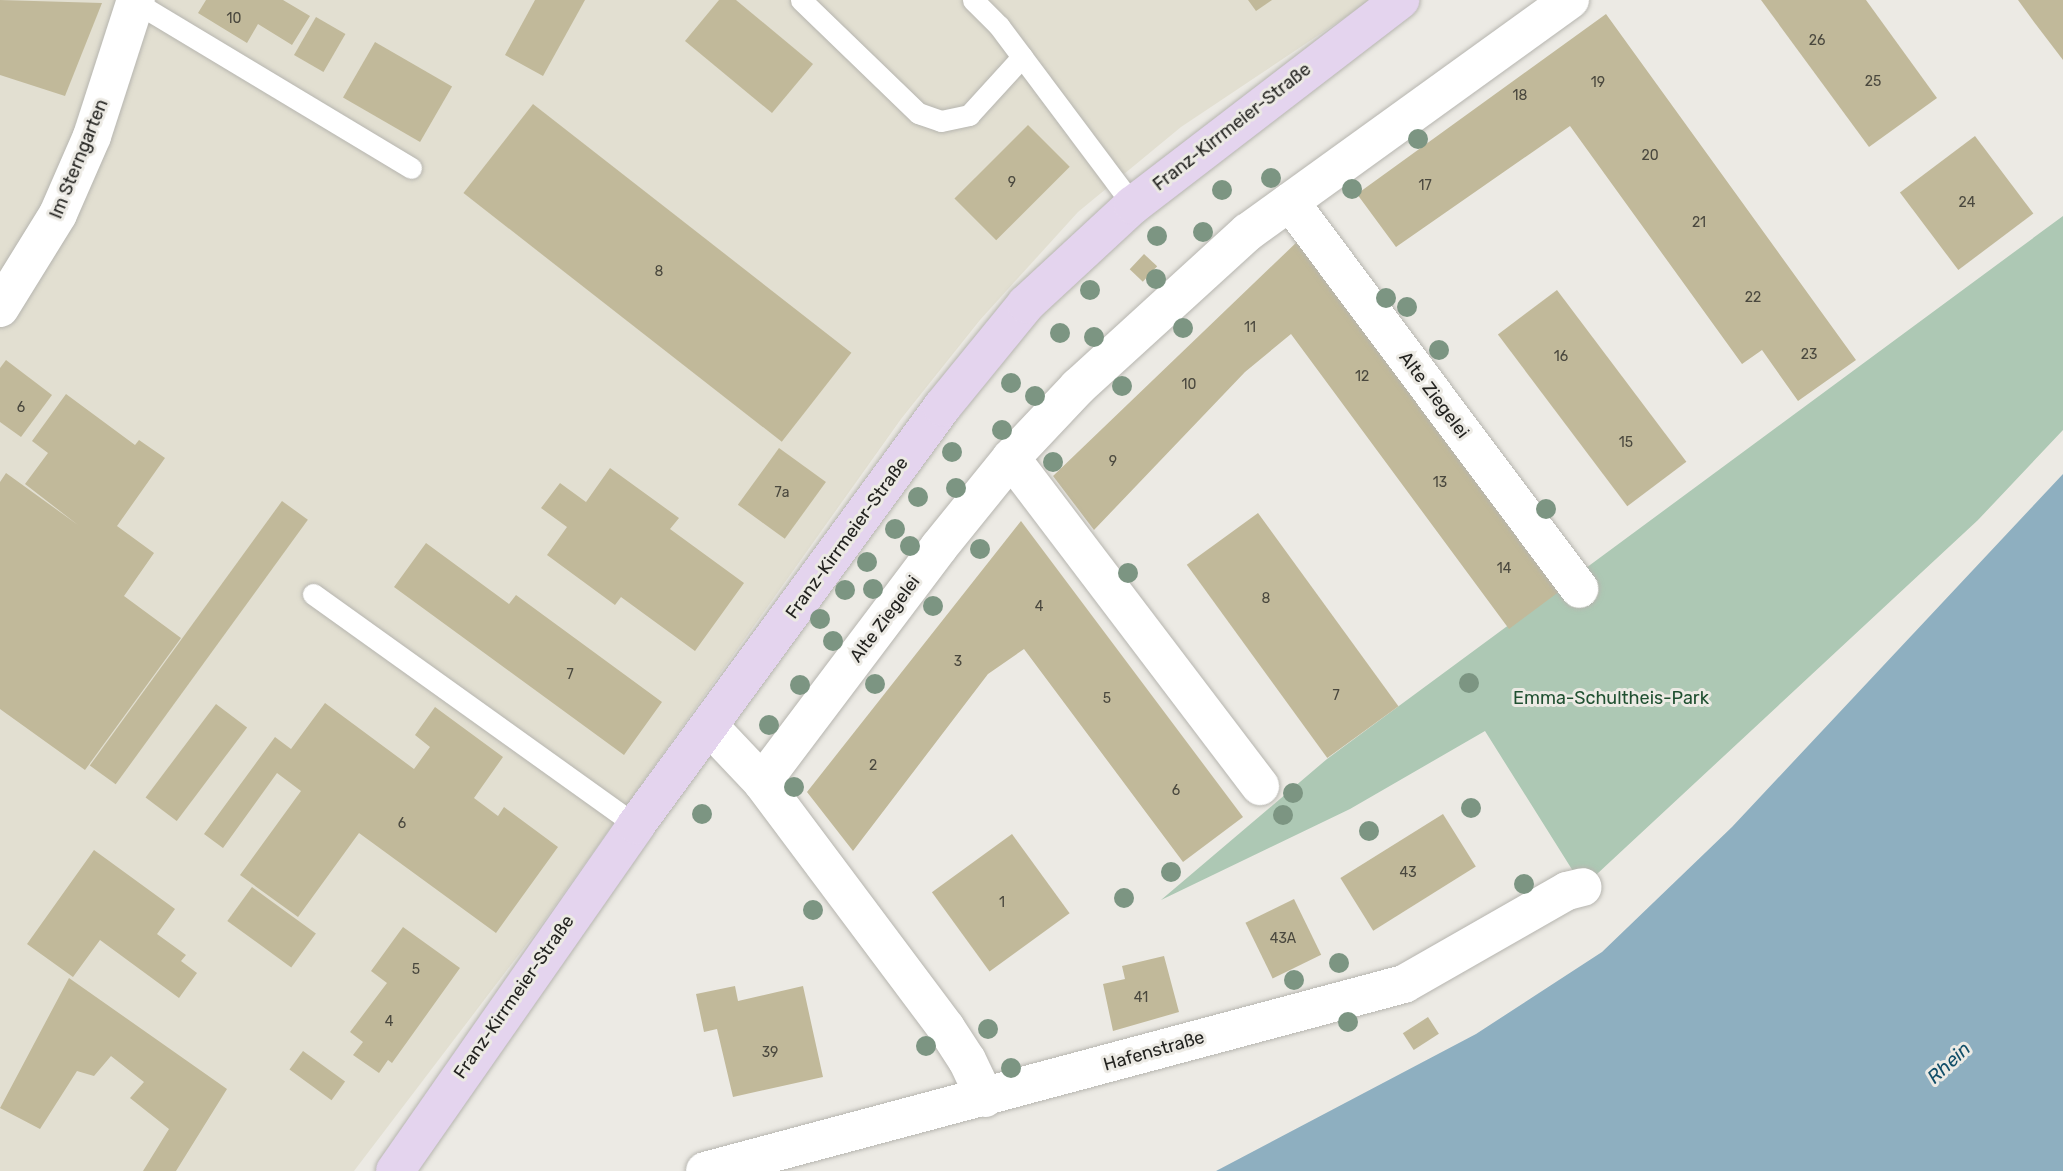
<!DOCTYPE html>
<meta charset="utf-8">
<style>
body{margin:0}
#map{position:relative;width:2063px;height:1171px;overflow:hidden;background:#eceae4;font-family:Rubik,sans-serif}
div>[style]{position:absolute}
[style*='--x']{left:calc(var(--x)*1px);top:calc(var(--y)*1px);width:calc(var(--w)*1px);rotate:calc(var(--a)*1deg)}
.built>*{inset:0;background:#e2dfd1}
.green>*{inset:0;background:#adc8b4}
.water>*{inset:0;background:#8eafc0}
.building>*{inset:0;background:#c1b99a;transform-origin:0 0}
.roads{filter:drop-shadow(0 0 2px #b6b5af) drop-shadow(0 0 2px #b6b5af)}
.lane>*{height:21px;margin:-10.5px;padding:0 10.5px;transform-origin:10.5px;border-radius:10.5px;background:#fff}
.street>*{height:38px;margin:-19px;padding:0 19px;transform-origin:19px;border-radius:19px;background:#fff}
.secondary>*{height:38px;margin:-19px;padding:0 19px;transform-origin:19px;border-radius:19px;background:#e4d4ee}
.trees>*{width:20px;height:20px;margin:-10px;border-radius:50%;background:#7c9582}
span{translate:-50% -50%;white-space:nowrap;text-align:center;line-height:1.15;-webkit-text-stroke:6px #eceae4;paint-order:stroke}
.number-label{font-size:14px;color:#4a483e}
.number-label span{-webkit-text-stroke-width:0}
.street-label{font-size:18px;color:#232320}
.park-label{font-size:18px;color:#205031}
.water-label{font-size:19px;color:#114e68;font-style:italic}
</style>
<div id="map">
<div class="built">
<i style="clip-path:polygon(0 0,1371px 0,1181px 127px,1078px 212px,980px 320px,901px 419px,539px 928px,354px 1171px,0 1171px)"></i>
</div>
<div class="green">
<i style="clip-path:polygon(2063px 216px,2063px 430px,1978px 520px,1583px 887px,1485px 731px,1350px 809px,1161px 900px,1327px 759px)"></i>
</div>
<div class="water">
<i style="clip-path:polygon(2063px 474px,2063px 1171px,1216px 1171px,1476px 1034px,1602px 952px,1732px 827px)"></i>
</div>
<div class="building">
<i style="clip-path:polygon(0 0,102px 3px,65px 96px,0 75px)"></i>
<i style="clip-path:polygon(206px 0,283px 0,310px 16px,292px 45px,258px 24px,247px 43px,198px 13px)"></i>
<i style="clip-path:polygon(535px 0,585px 0,543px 76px,505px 55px)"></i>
<i style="clip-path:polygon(719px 0,736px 0,813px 64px,772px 113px,685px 41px)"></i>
<i style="clip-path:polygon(1248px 0,1272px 0,1256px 11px)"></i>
<i style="clip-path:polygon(1761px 0,1866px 0,1937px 98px,1869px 147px)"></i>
<i style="clip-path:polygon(2018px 0,2063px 0,2063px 60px,2034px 22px)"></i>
<i style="clip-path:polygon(1606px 14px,1856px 360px,1798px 401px,1762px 350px,1742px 364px,1570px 126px,1396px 247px,1357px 194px)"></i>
<i style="left:316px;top:17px;width:34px;height:44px;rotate:30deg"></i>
<i style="left:375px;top:42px;width:89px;height:64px;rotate:30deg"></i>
<i style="left:533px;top:104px;width:404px;height:113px;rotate:38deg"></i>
<i style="left:1028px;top:125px;width:59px;height:104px;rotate:45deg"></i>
<i style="left:1975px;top:136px;width:97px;height:94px;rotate:53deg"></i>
<i style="clip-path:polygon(1300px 239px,1560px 591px,1509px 629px,1291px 334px,1245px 372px,1094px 530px,1053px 476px)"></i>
<i style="left:1144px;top:254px;width:18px;height:21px;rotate:43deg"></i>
<i style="left:1557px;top:290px;width:215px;height:74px;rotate:53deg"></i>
<i style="clip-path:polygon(6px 360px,52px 395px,21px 437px,0 422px,0 368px)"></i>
<i style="clip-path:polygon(66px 394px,135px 445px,139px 440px,165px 458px,117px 526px,154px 553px,124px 596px,181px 638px,85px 770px,0 709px,0 482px,6px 473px,78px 525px,25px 484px,48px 453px,32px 441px)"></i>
<i style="left:779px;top:448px;width:58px;height:70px;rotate:36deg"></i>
<i style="clip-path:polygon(610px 468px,679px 518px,670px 529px,744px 583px,695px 651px,621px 597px,615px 605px,547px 555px,567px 527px,541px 508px,560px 483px,586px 502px)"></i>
<i style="left:282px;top:501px;width:32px;height:327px;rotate:36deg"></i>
<i style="left:1258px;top:513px;width:239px;height:88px;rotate:54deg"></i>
<i style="clip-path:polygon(1021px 521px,1243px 817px,1183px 862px,1024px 649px,988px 674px,853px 851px,807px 792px)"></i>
<i style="clip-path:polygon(426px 543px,509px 604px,516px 595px,662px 702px,624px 755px,394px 587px)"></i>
<i style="clip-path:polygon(325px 703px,414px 769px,430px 747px,415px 735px,435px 707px,503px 757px,474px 798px,498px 816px,504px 807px,558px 847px,496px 933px,359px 833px,298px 917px,240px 875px,301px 791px,277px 773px,223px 848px,204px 834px,275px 737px,291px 749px)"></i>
<i style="left:216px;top:704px;width:39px;height:117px;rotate:37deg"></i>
<i style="left:1443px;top:814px;width:62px;height:121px;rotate:58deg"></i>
<i style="left:1012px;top:834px;width:98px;height:99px;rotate:54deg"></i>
<i style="clip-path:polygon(94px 850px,175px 909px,157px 934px,186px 955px,181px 961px,197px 973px,179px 998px,100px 940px,73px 977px,27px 944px)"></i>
<i style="left:252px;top:887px;width:79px;height:42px;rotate:36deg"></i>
<i style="left:1294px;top:899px;width:62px;height:54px;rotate:64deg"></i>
<i style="clip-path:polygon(403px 927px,460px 968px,392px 1063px,388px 1060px,379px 1073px,353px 1055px,363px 1042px,350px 1032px,387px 983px,371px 971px)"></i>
<i style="clip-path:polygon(1164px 956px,1179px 1012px,1113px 1031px,1103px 984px,1125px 979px,1122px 966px)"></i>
<i style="clip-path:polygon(69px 978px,227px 1089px,176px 1171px,143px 1171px,169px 1129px,130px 1098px,144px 1082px,111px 1056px,94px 1076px,77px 1071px,40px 1129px,0 1108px)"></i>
<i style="clip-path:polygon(735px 986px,738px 1001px,803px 986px,823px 1077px,733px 1097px,717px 1029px,704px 1032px,696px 994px)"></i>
<i style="left:1428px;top:1017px;width:20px;height:30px;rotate:57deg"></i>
<i style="left:303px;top:1051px;width:52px;height:23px;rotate:36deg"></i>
</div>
<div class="roads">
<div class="lane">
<i style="--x:801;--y:0;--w:163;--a:44"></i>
<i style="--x:918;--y:113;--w:24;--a:19"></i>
<i style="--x:941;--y:121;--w:29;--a:-12"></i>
<i style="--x:969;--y:115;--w:79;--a:-47.6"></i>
<i style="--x:973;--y:0;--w:37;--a:45"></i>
<i style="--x:999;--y:26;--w:224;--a:53.2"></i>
<i style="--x:135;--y:2;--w:322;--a:31"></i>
<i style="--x:313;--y:594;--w:397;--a:35.6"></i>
</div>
<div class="street">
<i style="--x:1290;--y:202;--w:483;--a:53.2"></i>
<i style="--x:0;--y:308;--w:110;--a:-58.3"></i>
<i style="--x:58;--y:214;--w:85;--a:-66.4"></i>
<i style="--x:92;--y:136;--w:143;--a:-72.1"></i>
<i style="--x:1011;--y:458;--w:412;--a:52.8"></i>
<i style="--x:710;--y:727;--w:76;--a:46.6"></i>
<i style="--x:762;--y:782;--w:307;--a:53.2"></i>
<i style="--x:946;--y:1028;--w:38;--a:57"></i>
<i style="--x:967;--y:1060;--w:42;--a:64.7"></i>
<i style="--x:762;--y:782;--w:294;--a:-53"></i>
<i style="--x:939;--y:547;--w:114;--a:-51"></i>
<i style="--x:1011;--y:458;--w:98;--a:-46.7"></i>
<i style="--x:1078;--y:387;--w:230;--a:-42.4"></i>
<i style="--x:1248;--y:232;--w:397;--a:-35.8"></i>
<i style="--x:705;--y:1171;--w:724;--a:-14.98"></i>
<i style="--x:1404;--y:984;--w:188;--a:-29.7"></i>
<i style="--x:1567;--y:891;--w:16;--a:-14"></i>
</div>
<div class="secondary">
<i style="--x:395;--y:1171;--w:422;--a:-55.1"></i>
<i style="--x:636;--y:825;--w:518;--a:-53.79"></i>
<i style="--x:942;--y:407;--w:133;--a:-50.8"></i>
<i style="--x:1026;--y:304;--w:146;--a:-42.8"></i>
<i style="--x:1133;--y:205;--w:337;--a:-37.5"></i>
</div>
</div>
<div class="trees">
<i style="left:1418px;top:139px"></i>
<i style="left:1271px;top:178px"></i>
<i style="left:1352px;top:189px"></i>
<i style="left:1222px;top:190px"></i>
<i style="left:1203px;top:232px"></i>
<i style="left:1157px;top:236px"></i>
<i style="left:1156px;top:279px"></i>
<i style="left:1090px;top:290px"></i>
<i style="left:1386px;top:298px"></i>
<i style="left:1407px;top:307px"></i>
<i style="left:1183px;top:328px"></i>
<i style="left:1060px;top:333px"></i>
<i style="left:1094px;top:337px"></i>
<i style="left:1439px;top:350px"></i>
<i style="left:1011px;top:383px"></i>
<i style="left:1122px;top:386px"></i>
<i style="left:1035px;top:396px"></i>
<i style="left:1002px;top:430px"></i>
<i style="left:952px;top:452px"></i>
<i style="left:1053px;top:462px"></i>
<i style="left:956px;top:488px"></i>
<i style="left:918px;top:497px"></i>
<i style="left:1546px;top:509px"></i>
<i style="left:895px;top:529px"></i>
<i style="left:910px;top:546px"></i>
<i style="left:980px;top:549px"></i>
<i style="left:867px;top:562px"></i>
<i style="left:1128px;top:573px"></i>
<i style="left:873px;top:589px"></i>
<i style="left:845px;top:590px"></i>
<i style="left:933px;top:606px"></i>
<i style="left:820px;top:619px"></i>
<i style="left:833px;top:641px"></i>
<i style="left:1469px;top:683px"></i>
<i style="left:875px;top:684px"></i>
<i style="left:800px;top:685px"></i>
<i style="left:769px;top:725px"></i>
<i style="left:794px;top:787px"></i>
<i style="left:1293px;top:793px"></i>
<i style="left:1471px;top:808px"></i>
<i style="left:702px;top:814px"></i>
<i style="left:1283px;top:815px"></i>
<i style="left:1369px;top:831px"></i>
<i style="left:1171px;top:872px"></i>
<i style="left:1524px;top:884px"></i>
<i style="left:1124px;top:898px"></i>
<i style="left:813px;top:910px"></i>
<i style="left:1339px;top:963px"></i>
<i style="left:1294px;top:980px"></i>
<i style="left:1348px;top:1022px"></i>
<i style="left:988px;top:1029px"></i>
<i style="left:926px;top:1046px"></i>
<i style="left:1011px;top:1068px"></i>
</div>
<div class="number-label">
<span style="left:234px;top:19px">10</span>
<span style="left:1817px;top:41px">26</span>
<span style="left:1873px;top:82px">25</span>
<span style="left:1598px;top:83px">19</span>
<span style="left:1520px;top:96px">18</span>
<span style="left:1650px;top:156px">20</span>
<span style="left:1012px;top:183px">9</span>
<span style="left:1425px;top:186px">17</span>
<span style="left:1967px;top:203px">24</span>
<span style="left:1699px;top:223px">21</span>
<span style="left:659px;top:272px">8</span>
<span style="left:1753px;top:298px">22</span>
<span style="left:1250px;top:328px">11</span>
<span style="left:1809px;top:355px">23</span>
<span style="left:1561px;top:357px">16</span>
<span style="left:1362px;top:377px">12</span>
<span style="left:1189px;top:385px">10</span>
<span style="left:21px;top:408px">6</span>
<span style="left:1626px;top:443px">15</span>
<span style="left:1113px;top:462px">9</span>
<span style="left:1440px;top:483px">13</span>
<span style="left:782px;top:493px">7a</span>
<span style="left:1504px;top:569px">14</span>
<span style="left:1266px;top:599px">8</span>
<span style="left:1039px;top:607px">4</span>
<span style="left:958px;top:662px">3</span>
<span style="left:570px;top:675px">7</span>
<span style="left:1336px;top:696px">7</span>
<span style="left:1107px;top:699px">5</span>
<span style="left:873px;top:766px">2</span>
<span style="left:1176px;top:791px">6</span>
<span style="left:402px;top:824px">6</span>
<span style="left:1408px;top:873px">43</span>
<span style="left:1002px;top:903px">1</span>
<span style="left:1283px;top:939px">43A</span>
<span style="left:416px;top:970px">5</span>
<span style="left:1141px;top:998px">41</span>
<span style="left:389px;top:1022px">4</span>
<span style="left:770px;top:1053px">39</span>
</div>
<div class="street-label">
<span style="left:1232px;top:127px;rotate:-38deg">Franz-Kirrmeier-Straße</span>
<span style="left:79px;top:159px;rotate:-68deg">Im Sterngarten</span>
<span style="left:1434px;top:395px;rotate:53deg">Alte Ziegelei</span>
<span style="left:847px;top:538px;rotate:-54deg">Franz-Kirrmeier-Straße</span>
<span style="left:885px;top:619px;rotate:-53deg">Alte Ziegelei</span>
<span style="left:514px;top:997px;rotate:-55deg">Franz-Kirrmeier-Straße</span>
<span style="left:1154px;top:1051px;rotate:-16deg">Hafenstraße</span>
</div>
<div class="park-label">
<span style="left:1611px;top:698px">Emma-Schultheis-Park</span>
</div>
<div class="water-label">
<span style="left:1949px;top:1063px;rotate:-43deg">Rhein</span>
</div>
</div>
